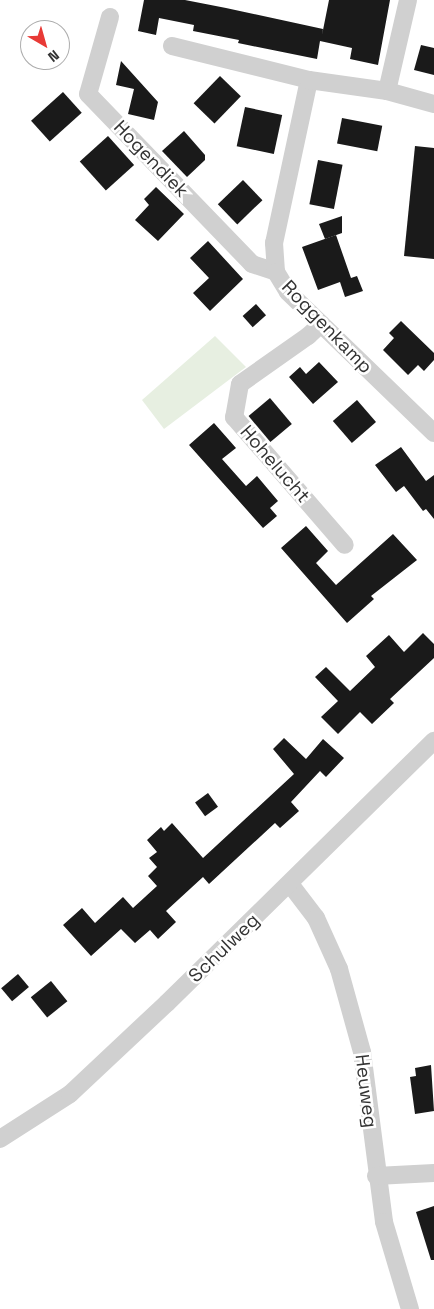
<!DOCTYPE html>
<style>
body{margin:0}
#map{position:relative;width:434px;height:1309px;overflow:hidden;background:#fff;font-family:"Space Grotesk",sans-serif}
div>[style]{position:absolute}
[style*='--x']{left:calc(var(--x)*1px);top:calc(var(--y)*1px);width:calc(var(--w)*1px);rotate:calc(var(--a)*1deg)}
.green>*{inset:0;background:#e7efe1}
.building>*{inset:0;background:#1a1a1a;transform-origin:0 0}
.minor>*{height:18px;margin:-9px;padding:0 9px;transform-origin:9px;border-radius:9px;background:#d0d0d0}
span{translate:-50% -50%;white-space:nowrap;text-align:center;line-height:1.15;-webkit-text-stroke:5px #fff;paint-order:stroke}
.street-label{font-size:19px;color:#333}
.north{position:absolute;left:20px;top:20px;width:50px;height:50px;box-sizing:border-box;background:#fff;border:1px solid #adadad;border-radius:50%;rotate:142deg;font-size:14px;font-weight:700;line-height:20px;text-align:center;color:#333}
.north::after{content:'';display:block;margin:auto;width:18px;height:22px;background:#e83a36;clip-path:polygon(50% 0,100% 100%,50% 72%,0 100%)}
</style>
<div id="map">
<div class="green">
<i style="clip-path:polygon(215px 336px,246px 367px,164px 429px,142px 400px)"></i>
</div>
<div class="building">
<i style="clip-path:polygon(144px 0,185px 0,226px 8px,323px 29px,322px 35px,329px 0,390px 0,378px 65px,350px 59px,352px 48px,320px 41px,317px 59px,238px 43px,239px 40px,193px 31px,194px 25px,159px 18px,156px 35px,138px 31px)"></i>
<i style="clip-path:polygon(421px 45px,434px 48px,434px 75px,414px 70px)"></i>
<i style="clip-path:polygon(121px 61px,158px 102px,154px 120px,128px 114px,134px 89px,116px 85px)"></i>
<i style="left:220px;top:76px;width:29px;height:38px;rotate:44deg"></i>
<i style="left:63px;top:92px;width:28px;height:43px;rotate:48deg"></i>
<i style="left:245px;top:107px;width:38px;height:40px;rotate:12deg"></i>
<i style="left:342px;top:118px;width:41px;height:26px;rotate:11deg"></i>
<i style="clip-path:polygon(184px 131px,205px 155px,205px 160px,187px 177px,162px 151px)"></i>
<i style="left:108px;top:136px;width:39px;height:38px;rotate:48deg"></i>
<i style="clip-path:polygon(415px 146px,434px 148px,434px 259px,404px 256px)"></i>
<i style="left:318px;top:160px;width:25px;height:45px;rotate:11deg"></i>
<i style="left:243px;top:180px;width:28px;height:35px;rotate:46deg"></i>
<i style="clip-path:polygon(156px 187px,184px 214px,158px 241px,135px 220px,149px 205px,144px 199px)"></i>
<i style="clip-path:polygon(342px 216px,342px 233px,325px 239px,319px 224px)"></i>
<i style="clip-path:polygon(336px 235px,351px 278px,357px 276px,363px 291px,345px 297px,340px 282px,318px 290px,302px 247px)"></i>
<i style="clip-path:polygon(208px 241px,243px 279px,210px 311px,193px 293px,209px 278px,190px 258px)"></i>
<i style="left:256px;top:304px;width:15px;height:18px;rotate:48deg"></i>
<i style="clip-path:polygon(401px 321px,434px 353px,434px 360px,424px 371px,418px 365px,408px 375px,383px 350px,394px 338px,389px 333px)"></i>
<i style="clip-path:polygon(319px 362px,338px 382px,313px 404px,289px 377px,300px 367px,306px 374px)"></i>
<i style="left:270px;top:398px;width:34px;height:28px;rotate:50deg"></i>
<i style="left:357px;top:400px;width:29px;height:32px;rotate:49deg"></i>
<i style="clip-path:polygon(214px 423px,236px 448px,222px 459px,246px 486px,257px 476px,278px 501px,270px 508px,277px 516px,263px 528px,189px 445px)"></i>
<i style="clip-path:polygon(401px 447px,426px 481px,434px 475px,434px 519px,426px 509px,423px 511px,404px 486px,396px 492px,375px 465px)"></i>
<i style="clip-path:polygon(306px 526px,328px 551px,316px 563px,336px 585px,393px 534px,417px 560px,371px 596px,374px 599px,347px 623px,281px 548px)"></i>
<i style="clip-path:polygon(423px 633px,434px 644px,434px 658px,390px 699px,394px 703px,372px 724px,360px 712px,338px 734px,321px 717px,338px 701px,315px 677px,326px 667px,350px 691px,375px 667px,366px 656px,389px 635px,404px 652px)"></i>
<i style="clip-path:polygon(284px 738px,306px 759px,323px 739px,344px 758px,326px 777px,320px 771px,291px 802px,299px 811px,280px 828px,275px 823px,209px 884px,203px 877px,166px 911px,176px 922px,158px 939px,150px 930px,135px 943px,121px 929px,91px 956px,63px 925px,82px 908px,95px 923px,123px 897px,133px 908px,157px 886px,148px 876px,157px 867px,149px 858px,157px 852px,147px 840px,161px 827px,164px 831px,172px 823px,203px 858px,294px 774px,273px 749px)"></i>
<i style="left:208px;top:793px;width:17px;height:16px;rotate:54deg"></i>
<i style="left:18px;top:974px;width:17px;height:22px;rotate:50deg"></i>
<i style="left:51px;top:981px;width:26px;height:26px;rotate:51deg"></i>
<i style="clip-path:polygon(431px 1065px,434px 1111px,415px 1114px,410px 1077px,416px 1076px,415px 1068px)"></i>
<i style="clip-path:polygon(434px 1206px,434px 1260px,431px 1260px,416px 1212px)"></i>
</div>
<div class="minor">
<i style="--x:110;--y:17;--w:80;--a:105.9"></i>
<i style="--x:88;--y:94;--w:236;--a:46"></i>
<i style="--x:252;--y:264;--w:25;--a:18"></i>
<i style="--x:172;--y:46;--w:141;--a:13.9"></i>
<i style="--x:309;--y:80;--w:167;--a:102.1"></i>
<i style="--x:274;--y:243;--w:29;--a:86"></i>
<i style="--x:276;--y:272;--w:23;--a:59"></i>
<i style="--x:288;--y:292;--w:203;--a:44"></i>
<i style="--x:309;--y:80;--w:79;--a:8"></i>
<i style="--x:387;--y:91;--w:49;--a:15.5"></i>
<i style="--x:387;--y:91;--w:93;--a:-77"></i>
<i style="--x:321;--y:324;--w:18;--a:137"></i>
<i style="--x:308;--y:336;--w:83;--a:144.8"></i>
<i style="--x:240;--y:384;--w:34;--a:100"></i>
<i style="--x:234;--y:417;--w:169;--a:49.1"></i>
<i style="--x:290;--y:884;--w:43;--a:52.6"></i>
<i style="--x:316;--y:918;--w:56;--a:65.7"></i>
<i style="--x:339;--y:969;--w:86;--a:74.5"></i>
<i style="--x:362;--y:1052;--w:171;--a:82.6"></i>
<i style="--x:384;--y:1222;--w:91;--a:73.4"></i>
<i style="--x:0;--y:1139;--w:83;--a:-32.7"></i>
<i style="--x:70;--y:1094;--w:133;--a:-43.2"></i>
<i style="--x:167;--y:1003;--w:374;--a:-44.5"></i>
<i style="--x:376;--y:1176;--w:58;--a:-3"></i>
</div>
<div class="street-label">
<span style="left:151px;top:159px;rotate:46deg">Hogendiek</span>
<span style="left:327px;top:327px;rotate:46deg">Roggenkamp</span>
<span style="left:275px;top:464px;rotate:49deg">Hohelucht</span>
<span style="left:224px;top:948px;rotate:-44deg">Schulweg</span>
<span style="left:366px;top:1091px;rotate:83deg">Heuweg</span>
</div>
<div class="north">N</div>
</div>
